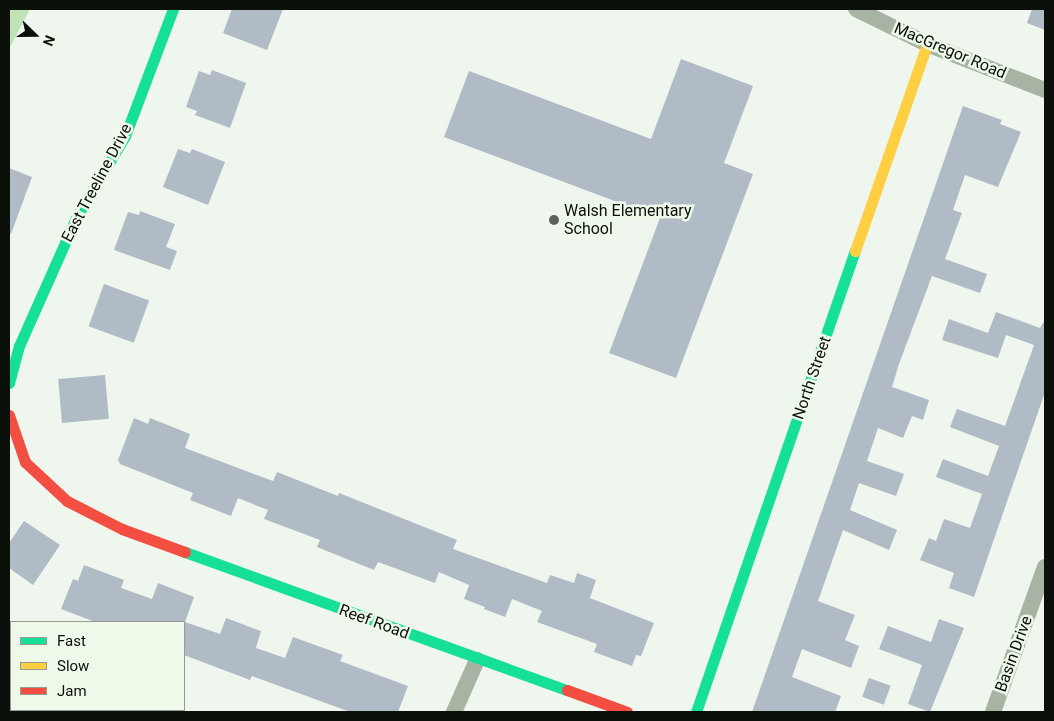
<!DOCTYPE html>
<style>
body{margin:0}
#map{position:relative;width:1054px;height:721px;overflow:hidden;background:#eff6ee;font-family:Roboto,sans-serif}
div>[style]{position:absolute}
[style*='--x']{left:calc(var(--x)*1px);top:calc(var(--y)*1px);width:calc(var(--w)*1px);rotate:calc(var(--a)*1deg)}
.forest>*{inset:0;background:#c0e3b5}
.building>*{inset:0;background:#b0bbc6;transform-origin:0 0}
.street>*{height:16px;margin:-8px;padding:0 8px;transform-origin:8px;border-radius:8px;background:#a7b4a3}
.fast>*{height:11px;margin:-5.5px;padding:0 5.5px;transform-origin:5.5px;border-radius:5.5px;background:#16e098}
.slow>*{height:11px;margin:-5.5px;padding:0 5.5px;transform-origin:5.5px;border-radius:5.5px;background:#ffcf43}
.jam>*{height:11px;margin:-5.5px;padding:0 5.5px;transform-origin:5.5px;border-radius:5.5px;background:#f24e42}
.dots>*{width:14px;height:14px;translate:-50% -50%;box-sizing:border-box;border:2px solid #eef9ea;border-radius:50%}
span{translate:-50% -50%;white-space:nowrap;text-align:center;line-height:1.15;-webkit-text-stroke:5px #eef9ea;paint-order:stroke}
.street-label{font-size:16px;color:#0c100b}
.poi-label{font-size:16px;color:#0c100b}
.left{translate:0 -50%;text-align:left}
.frame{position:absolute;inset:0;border:10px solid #0c100b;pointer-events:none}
.legend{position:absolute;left:10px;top:621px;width:175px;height:90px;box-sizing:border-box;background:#eef9ea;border:1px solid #949c91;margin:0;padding:6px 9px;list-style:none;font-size:15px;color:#0c100b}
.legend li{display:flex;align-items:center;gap:10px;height:25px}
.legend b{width:25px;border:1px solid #949c91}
.north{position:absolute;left:10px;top:10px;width:50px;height:50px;-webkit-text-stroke:4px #eef9ea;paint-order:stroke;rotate:112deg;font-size:14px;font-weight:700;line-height:20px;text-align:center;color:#0c100b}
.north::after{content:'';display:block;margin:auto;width:18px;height:22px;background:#0c100b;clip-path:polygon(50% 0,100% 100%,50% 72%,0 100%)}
</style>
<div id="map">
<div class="forest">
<i style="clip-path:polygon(9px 9px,30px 9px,9px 49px)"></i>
</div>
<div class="building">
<i style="clip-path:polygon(232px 9px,283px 9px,267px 50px,223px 33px)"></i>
<i style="clip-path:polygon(1032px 9px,1045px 9px,1045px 30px,1027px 23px)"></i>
<i style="clip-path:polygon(681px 59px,753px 86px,724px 163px,753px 174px,676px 378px,609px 353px,660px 218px,444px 137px,469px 71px,651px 139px)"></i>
<i style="clip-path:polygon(212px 70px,246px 83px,230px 128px,195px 115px,197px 111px,186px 107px,199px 71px,210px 75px)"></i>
<i style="clip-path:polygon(963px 106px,1002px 120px,1000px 124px,1021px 132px,998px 187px,965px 175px,953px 210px,962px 213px,945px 259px,987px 274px,980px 293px,932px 276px,899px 364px,892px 387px,929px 400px,923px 420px,912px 416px,903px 438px,878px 428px,867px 461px,904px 474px,896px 496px,859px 483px,850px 510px,897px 530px,889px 550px,843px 530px,818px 601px,855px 615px,845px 640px,859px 646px,851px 668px,802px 649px,792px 677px,841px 696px,835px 712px,752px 712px)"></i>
<i style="clip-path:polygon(178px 149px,190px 153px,192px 149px,225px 162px,208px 205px,163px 187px)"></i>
<i style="clip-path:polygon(9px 168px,32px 177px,11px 234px,9px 234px)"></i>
<i style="clip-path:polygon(140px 211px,175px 224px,166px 247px,177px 251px,170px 270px,114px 250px,128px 212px,139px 215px)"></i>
<i style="left:104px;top:284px;width:48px;height:45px;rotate:20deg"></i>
<i style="clip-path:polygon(996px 312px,1040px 328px,1045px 320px,1045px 392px,974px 597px,949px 588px,954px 573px,920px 560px,929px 538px,936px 541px,944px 519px,970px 528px,982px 494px,936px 477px,943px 459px,988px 476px,999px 446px,950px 427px,957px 409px,1005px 426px,1034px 345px,1006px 335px,998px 358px,942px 340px,949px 319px,988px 333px)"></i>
<i style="left:105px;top:375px;width:44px;height:47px;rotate:85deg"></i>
<i style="clip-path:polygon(134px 418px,148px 424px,150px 418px,190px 434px,185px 448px,273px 481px,277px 472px,338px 496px,339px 493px,457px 540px,453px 549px,547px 583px,550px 575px,574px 583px,577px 573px,596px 580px,590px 598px,654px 623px,641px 656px,636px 655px,632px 666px,594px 652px,597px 644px,537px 622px,542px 611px,512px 599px,505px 617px,484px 609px,485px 607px,464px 599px,469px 585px,439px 572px,435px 583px,378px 562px,374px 570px,317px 547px,320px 540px,264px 519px,268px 510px,238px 498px,231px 516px,190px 500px,193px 493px,120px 464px,118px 460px)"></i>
<i style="clip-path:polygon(24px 521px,60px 545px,33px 585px,9px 568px,9px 543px)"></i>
<i style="clip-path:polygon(84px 565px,124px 580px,121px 588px,152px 599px,158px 583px,194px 597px,185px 622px,220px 634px,226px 618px,261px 631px,256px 648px,285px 658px,293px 637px,343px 655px,340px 661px,408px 686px,398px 712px,350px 712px,252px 676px,250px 680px,184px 655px,184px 622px,95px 622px,61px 609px,73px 579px,78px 581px)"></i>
<i style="clip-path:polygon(939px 619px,964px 628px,930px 712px,908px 704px,922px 665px,879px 649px,888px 626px,931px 642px)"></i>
<i style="left:869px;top:678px;width:23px;height:20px;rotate:20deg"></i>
</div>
<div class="street">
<i style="--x:856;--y:9;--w:79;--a:26.2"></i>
<i style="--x:927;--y:44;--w:127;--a:21.3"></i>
<i style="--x:454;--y:712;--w:57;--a:-66.1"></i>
<i style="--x:993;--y:712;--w:154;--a:-70.3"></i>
</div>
<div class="fast">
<i style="--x:9;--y:383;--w:38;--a:-75"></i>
<i style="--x:19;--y:346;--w:142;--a:-66"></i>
<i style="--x:77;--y:216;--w:93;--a:-59"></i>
<i style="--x:125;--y:136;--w:136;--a:-69.3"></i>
<i style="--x:185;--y:552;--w:406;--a:19.9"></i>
<i style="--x:696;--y:712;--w:488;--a:-71"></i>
</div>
<div class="slow">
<i style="--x:855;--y:251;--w:219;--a:-70.8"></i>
</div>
<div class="jam">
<i style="--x:9;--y:415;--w:50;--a:71.2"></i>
<i style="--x:25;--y:462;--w:57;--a:42.9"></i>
<i style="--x:67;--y:501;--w:62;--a:27"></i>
<i style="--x:122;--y:529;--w:67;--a:20.1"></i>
<i style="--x:567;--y:690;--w:64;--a:20.1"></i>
</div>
<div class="dots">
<i style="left:554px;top:220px;background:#5b605a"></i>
</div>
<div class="street-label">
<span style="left:950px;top:51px;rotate:23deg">MacGregor Road</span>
<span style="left:97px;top:183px;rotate:-62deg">East Treeline Drive</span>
<span style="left:812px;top:378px;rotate:-71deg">North Street</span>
<span style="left:374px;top:622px;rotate:20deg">Reef Road</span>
<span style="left:1014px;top:654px;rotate:-70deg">Basin Drive</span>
</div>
<div class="poi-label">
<span class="left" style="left:564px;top:220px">Walsh Elementary<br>School</span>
</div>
<div class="frame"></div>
<ul class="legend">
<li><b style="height:6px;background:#16e098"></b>Fast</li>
<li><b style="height:6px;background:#ffcf43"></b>Slow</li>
<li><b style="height:6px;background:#f24e42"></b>Jam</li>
</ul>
<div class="north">N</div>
</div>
